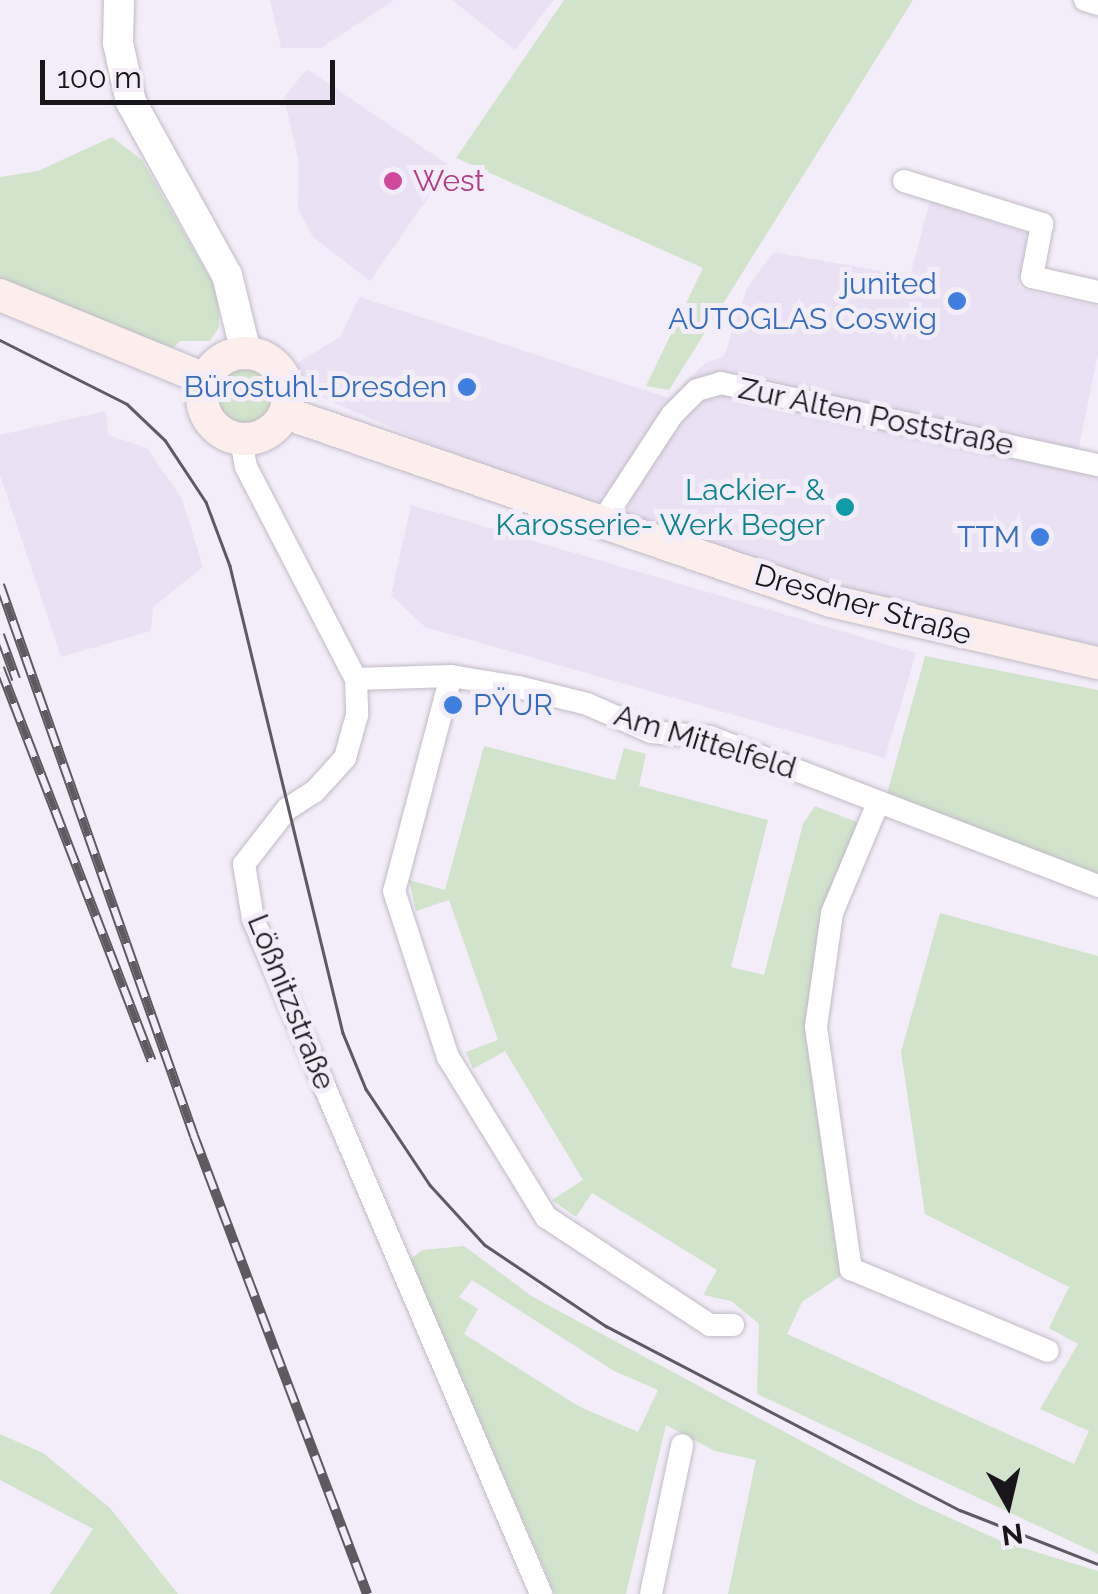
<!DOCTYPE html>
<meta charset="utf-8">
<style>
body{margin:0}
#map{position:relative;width:1098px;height:1594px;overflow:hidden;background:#f3edf9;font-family:Raleway,sans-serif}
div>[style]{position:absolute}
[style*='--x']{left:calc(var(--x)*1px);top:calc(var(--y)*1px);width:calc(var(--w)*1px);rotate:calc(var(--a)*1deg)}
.built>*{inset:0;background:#eae1f4}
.green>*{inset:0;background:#d1e3cb}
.round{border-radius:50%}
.roads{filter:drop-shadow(0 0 2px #c0bbc6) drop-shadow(0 0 2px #c0bbc6)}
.minor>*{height:22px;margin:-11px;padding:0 11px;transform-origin:11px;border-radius:11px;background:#fff}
.tertiary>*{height:30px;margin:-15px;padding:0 15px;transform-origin:15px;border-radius:15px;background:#fff}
.secondary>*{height:32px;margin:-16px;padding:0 16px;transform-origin:16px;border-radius:16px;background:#fceeec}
.secondary>.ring{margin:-16px;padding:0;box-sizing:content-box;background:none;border:32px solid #fceeec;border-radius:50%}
.tram>*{height:2.5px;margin:-1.25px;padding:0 1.25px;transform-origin:1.25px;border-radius:1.25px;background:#5e5a61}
.rail>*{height:10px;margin-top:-5px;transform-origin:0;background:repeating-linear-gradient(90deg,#f3edf9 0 19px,#5e5a61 0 38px);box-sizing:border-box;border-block:2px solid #5e5a61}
.dots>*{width:28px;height:28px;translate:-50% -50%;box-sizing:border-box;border:5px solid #f3edf9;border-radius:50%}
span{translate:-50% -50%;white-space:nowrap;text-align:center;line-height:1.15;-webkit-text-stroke:10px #f3edf9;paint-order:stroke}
.hotel-label{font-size:30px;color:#b23c85}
.left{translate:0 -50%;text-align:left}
.shop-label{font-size:30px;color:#366cbe}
.right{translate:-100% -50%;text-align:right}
.street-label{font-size:30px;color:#18161a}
.culture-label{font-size:30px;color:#0d838f}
.north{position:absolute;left:958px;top:1454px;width:100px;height:100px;-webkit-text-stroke:8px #f3edf9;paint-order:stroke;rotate:172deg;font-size:28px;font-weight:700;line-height:40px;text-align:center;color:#18161a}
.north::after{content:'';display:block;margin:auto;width:35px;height:45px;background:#18161a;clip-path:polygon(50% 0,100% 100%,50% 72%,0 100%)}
.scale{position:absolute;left:40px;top:60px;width:295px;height:45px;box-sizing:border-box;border:5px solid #18161a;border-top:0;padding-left:12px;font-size:30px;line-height:35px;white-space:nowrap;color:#18161a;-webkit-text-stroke:8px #f3edf9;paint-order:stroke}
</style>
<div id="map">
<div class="built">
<i style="clip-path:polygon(270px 0,394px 0,321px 48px,281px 48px)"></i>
<i style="clip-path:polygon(452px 0,554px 0,515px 50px)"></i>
<i style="clip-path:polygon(307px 69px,450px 166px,370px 281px,313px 237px,298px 208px,299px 163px,284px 97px)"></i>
<i style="clip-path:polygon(930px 201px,1027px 233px,1018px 288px,1098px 306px,1098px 353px,1075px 467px,1098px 472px,1098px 646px,843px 594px,436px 459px,439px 448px,325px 399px,310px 389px,297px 363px,340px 337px,359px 297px,669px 398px,704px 364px,724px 356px,747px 288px,773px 252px,910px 276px)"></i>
<i style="clip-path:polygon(106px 411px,108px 435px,147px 448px,182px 499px,203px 567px,153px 607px,151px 631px,61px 657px,0 475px,0 435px)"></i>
<i style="clip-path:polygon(411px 505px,916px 653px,885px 758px,425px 627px,391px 595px)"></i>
</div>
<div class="green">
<i style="clip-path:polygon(564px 0,913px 0,669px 390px,646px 386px,703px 268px,456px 158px)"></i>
<i style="clip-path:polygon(112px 137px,142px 160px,219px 294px,219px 327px,210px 341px,180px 341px,173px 348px,0 284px,0 177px,38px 171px)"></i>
<i class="round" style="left:216px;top:364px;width:62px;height:62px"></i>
<i style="clip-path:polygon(925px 656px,1098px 690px,1098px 874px,887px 794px)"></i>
<i style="clip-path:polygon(484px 746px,615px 780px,624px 748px,646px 754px,639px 786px,768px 820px,731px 967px,764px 975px,803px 824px,815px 806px,867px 826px,819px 998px,851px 1269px,802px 1302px,787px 1334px,1074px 1464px,1089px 1431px,1040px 1409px,1078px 1344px,1049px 1328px,1069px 1287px,925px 1214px,901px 1052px,940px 913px,1098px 956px,1098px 1554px,757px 1394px,759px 1324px,731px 1301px,703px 1295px,717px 1270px,592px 1193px,576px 1217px,552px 1200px,583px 1180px,505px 1051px,473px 1069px,466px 1052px,498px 1040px,449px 900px,416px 911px,409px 880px,445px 890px)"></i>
<i style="clip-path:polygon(evenodd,464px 1246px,533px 1297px,917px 1503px,1001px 1541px,1098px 1571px,1098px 1594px,728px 1594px,756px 1460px,715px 1451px,666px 1425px,626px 1594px,555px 1594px,410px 1260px,422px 1250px,464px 1246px,472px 1280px,614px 1371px,658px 1390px,638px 1432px,578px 1406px,464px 1334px,478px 1309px,459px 1297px,472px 1280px)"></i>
<i style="clip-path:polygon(0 1434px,43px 1453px,110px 1508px,178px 1594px,50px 1594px,93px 1529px,0 1480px)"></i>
</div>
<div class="roads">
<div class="minor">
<i style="--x:1085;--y:0;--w:14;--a:17"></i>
<i style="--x:904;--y:181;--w:145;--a:17.3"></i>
<i style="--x:1042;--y:224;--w:54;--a:100.7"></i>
<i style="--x:1032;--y:277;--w:68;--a:12.8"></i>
<i style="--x:241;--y:439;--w:28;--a:80"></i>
<i style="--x:246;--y:467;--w:239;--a:62.6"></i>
<i style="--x:356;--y:679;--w:36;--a:88"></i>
<i style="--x:357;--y:715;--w:45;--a:105.6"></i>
<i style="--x:345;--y:758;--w:45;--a:132.3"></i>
<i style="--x:315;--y:791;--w:33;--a:147"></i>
<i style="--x:287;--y:809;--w:70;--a:128"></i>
<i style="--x:244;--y:864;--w:56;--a:80.7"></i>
<i style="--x:253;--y:919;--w:734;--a:66.89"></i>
<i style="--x:602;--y:522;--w:128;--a:-56.8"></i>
<i style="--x:672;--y:415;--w:35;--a:-45"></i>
<i style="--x:697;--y:390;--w:25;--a:-16"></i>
<i style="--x:721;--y:383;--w:386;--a:12.3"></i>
<i style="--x:451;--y:676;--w:222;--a:104.8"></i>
<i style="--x:394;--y:891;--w:175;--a:72"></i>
<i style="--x:448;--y:1057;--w:188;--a:58.5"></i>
<i style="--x:546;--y:1217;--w:196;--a:33.4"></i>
<i style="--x:710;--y:1325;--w:23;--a:0"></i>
<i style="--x:356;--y:679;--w:95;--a:-1.8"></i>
<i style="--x:451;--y:676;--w:68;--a:9.3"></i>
<i style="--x:518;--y:687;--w:71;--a:13.8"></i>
<i style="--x:587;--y:704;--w:70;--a:23.6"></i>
<i style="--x:651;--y:732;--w:59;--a:4.8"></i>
<i style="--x:710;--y:737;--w:416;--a:21"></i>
<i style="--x:878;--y:803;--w:119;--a:112.7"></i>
<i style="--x:832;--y:913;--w:115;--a:98"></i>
<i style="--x:816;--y:1027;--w:245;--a:81.8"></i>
<i style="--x:851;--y:1269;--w:213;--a:22.6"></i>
<i style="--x:651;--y:1594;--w:152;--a:-78.2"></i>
</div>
<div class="tertiary">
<i style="--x:119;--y:0;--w:43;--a:91.3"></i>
<i style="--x:118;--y:43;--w:60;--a:77.6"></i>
<i style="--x:131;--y:102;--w:198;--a:61"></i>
<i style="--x:227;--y:275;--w:80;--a:76.3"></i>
</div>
<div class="secondary">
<i style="--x:0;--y:295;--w:222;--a:22.3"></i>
<i class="ring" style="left:202px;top:353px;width:54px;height:54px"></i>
<i style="--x:285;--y:413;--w:577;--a:19"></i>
<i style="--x:831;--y:601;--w:274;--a:13.1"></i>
</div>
</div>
<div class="tram">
<i style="--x:0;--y:340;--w:142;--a:26.7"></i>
<i style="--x:127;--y:404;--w:52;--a:43.5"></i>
<i style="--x:165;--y:440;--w:74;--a:56.5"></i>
<i style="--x:206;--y:502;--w:68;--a:69.4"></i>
<i style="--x:230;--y:566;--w:480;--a:76.4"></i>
<i style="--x:343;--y:1033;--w:61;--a:67.7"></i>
<i style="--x:366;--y:1089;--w:115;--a:56.3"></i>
<i style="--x:430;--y:1185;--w:81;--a:47.5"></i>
<i style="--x:485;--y:1245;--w:146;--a:33.8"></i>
<i style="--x:606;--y:1326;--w:399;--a:27.5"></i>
<i style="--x:960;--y:1510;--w:148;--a:21.4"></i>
</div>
<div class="rail">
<i style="--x:0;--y:585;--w:584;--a:70.6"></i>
<i style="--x:194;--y:1136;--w:490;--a:69.3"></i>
<i style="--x:0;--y:635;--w:47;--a:70"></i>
<i style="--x:0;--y:668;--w:421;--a:68.9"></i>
</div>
<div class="dots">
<i style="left:393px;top:181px;background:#d1479c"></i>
<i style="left:957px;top:301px;background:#3f7fe0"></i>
<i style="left:467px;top:387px;background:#3f7fe0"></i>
<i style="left:845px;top:507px;background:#0f9aa8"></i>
<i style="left:1040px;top:537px;background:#3f7fe0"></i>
<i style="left:453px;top:705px;background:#3f7fe0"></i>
</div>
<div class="hotel-label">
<span class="left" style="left:413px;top:181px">West</span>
</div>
<div class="shop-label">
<span class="right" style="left:937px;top:301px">junited<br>AUTOGLAS Coswig</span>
<span class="right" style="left:447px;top:387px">Bürostuhl-Dresden</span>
<span class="right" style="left:1020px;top:537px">TTM</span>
<span class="left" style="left:473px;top:705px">PŸUR</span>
</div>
<div class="street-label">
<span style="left:876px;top:417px;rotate:12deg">Zur Alten Poststraße</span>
<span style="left:863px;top:605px;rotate:16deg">Dresdner Straße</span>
<span style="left:705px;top:742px;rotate:17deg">Am Mittelfeld</span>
<span style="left:291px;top:1002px;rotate:68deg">Lößnitzstraße</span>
</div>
<div class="culture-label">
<span class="right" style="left:825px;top:507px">Lackier- &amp;<br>Karosserie- Werk Beger</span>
</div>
<div class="north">N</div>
<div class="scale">100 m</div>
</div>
